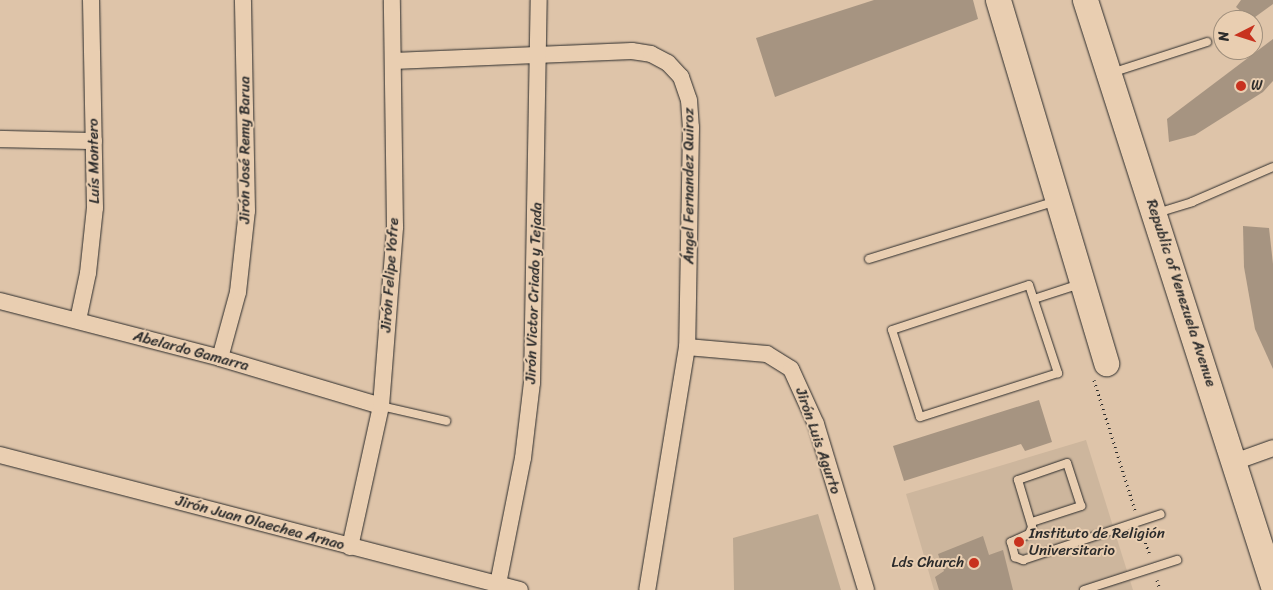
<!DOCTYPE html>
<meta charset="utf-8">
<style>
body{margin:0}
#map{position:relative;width:1273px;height:590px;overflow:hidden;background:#dec4a9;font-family:Sriracha,sans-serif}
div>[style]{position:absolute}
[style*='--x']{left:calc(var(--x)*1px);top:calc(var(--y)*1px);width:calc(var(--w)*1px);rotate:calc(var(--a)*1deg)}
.built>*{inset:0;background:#cdb69d}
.green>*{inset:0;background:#bca891}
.building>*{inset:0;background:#a69481}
.path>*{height:3px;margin-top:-1.5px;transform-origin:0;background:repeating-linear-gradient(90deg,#2b2b2b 0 1px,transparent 0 5px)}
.roads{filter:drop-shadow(0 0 1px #2b2b2b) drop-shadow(0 0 1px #2b2b2b)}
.service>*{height:8px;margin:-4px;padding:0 4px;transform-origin:4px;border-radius:4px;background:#e9ceb1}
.minor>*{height:16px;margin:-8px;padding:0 8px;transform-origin:8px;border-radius:8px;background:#e9ceb1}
.primary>*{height:25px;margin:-12.5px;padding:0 12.5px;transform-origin:12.5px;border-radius:12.5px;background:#e9ceb1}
.dots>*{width:14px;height:14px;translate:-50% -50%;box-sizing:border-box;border:2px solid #e9ceb1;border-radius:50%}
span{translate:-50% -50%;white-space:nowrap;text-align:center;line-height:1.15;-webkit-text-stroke:4px #e9ceb1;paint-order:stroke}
.poi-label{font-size:15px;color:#2b2b2b}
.left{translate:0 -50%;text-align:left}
.right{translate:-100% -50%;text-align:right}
.street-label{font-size:15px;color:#2b2b2b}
.north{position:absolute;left:1213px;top:10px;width:50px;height:50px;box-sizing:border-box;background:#e9ceb1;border:1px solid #9d8d7b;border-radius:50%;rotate:265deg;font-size:14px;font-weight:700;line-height:20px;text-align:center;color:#2b2b2b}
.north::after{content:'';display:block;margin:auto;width:18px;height:22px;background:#c8321e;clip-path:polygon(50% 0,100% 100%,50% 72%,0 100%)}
</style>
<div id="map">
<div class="built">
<i style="clip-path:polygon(1086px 440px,1133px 590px,934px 590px,906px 494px)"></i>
</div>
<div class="green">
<i style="clip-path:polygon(818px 514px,841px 590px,734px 590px,733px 538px)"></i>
</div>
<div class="building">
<i style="clip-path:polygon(874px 0,973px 0,978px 19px,775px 97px,756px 38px)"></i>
<i style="clip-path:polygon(1241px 0,1273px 0,1273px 4px,1251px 20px,1236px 7px)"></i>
<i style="clip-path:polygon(1273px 39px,1273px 81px,1263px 92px,1195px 135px,1169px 142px,1167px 119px)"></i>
<i style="clip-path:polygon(1243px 226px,1269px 228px,1273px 264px,1273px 369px,1255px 329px,1244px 267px)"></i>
<i style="clip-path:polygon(1039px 400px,1052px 442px,1025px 451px,1021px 444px,904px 481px,893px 446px)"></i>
<i style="clip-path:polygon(983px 536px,989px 555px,1003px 550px,1013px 590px,939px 590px,935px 577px,944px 571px,938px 554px)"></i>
</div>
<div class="path">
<i style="--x:1094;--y:380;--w:136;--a:72.5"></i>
<i style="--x:1142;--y:533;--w:23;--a:70"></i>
<i style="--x:1157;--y:580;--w:10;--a:73"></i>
</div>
<div class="roads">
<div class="service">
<i style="--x:1111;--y:73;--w:101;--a:-17.9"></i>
<i style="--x:1157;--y:213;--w:37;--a:-17"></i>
<i style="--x:1192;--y:202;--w:88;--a:-23.4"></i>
<i style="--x:869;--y:259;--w:196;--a:-17.2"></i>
<i style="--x:1029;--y:285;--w:93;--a:71.8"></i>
<i style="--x:1058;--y:373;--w:145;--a:162.3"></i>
<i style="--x:920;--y:417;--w:91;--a:-107.8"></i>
<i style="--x:892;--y:330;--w:144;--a:-18.2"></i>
<i style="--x:1034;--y:299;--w:48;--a:-18.1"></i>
<i style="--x:381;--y:406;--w:67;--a:13"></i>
<i style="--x:1032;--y:522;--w:52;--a:-18.1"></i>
<i style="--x:1081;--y:506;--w:45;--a:-108"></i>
<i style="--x:1067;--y:463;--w:52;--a:160.9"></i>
<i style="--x:1018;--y:480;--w:49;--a:73.4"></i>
<i style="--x:1032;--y:527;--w:8;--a:113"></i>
<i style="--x:1029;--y:534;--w:20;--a:156"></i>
<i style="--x:1011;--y:542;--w:16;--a:75"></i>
<i style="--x:1015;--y:557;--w:9;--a:21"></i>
<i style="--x:1023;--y:560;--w:145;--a:-18.4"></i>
<i style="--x:1084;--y:590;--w:98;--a:-17.9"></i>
</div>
<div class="minor">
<i style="--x:393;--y:61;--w:239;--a:-2.4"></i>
<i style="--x:632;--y:51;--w:19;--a:9"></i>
<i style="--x:651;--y:54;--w:19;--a:28"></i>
<i style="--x:668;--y:63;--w:19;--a:47"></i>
<i style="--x:681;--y:77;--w:24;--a:71"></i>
<i style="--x:689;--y:100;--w:27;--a:86"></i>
<i style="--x:691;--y:127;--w:220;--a:91"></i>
<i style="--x:687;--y:347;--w:246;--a:99.3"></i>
<i style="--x:0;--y:139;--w:94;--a:1.2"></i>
<i style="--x:0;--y:301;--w:227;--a:14.5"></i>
<i style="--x:220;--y:358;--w:168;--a:16.6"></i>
<i style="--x:78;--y:320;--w:48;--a:-78"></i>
<i style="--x:88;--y:273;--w:65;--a:-83.9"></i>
<i style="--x:95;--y:208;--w:208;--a:-91.1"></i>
<i style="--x:687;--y:347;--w:80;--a:5"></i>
<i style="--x:767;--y:354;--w:28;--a:32"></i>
<i style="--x:791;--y:369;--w:60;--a:65.6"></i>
<i style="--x:816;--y:424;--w:173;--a:73.2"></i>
<i style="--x:220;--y:358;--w:68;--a:-74.7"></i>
<i style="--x:238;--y:292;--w:81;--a:-83.7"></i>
<i style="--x:247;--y:211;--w:211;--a:-91.1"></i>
<i style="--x:0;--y:455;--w:537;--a:14.55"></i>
<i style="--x:1234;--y:462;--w:41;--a:-19.7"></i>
<i style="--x:350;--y:547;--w:144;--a:-77.6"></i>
<i style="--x:381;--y:406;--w:180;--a:-85.5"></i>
<i style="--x:395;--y:227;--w:227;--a:-90.8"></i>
<i style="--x:498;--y:584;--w:128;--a:-78.8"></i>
<i style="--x:523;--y:458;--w:76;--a:-83.2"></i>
<i style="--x:532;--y:383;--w:383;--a:-89"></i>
</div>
<div class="primary">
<i style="--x:998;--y:0;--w:379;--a:73.4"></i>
<i style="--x:1085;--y:0;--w:615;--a:72.21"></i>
</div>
</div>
<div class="dots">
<i style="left:1241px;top:86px;background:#c8321e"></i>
<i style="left:1019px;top:542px;background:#c8321e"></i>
<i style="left:974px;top:563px;background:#c8321e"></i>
</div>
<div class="poi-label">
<span class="left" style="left:1251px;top:86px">W</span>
<span class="left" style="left:1029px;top:542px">Instituto de Religión<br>Universitario</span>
<span class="right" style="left:964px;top:563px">Lds Church</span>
</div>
<div class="street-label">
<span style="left:245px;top:150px;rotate:-90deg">Jirón José Remy Barua</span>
<span style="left:94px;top:161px;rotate:-91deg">Luís Montero</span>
<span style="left:689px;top:186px;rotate:-90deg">Ángel Fernandez Quiroz</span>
<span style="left:390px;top:275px;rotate:-86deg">Jirón Felipe Yofre</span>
<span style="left:534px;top:293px;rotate:-88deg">Jirón Victor Criado y Tejada</span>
<span style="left:1181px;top:293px;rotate:72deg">Republic of Venezuela Avenue</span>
<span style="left:191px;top:351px;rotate:15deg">Abelardo Gamarra</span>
<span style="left:818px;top:441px;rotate:71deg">Jirón Luis Agurto</span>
<span style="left:260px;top:523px;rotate:15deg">Jirón Juan Olaechea Arnao</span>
</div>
<div class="north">N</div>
</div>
